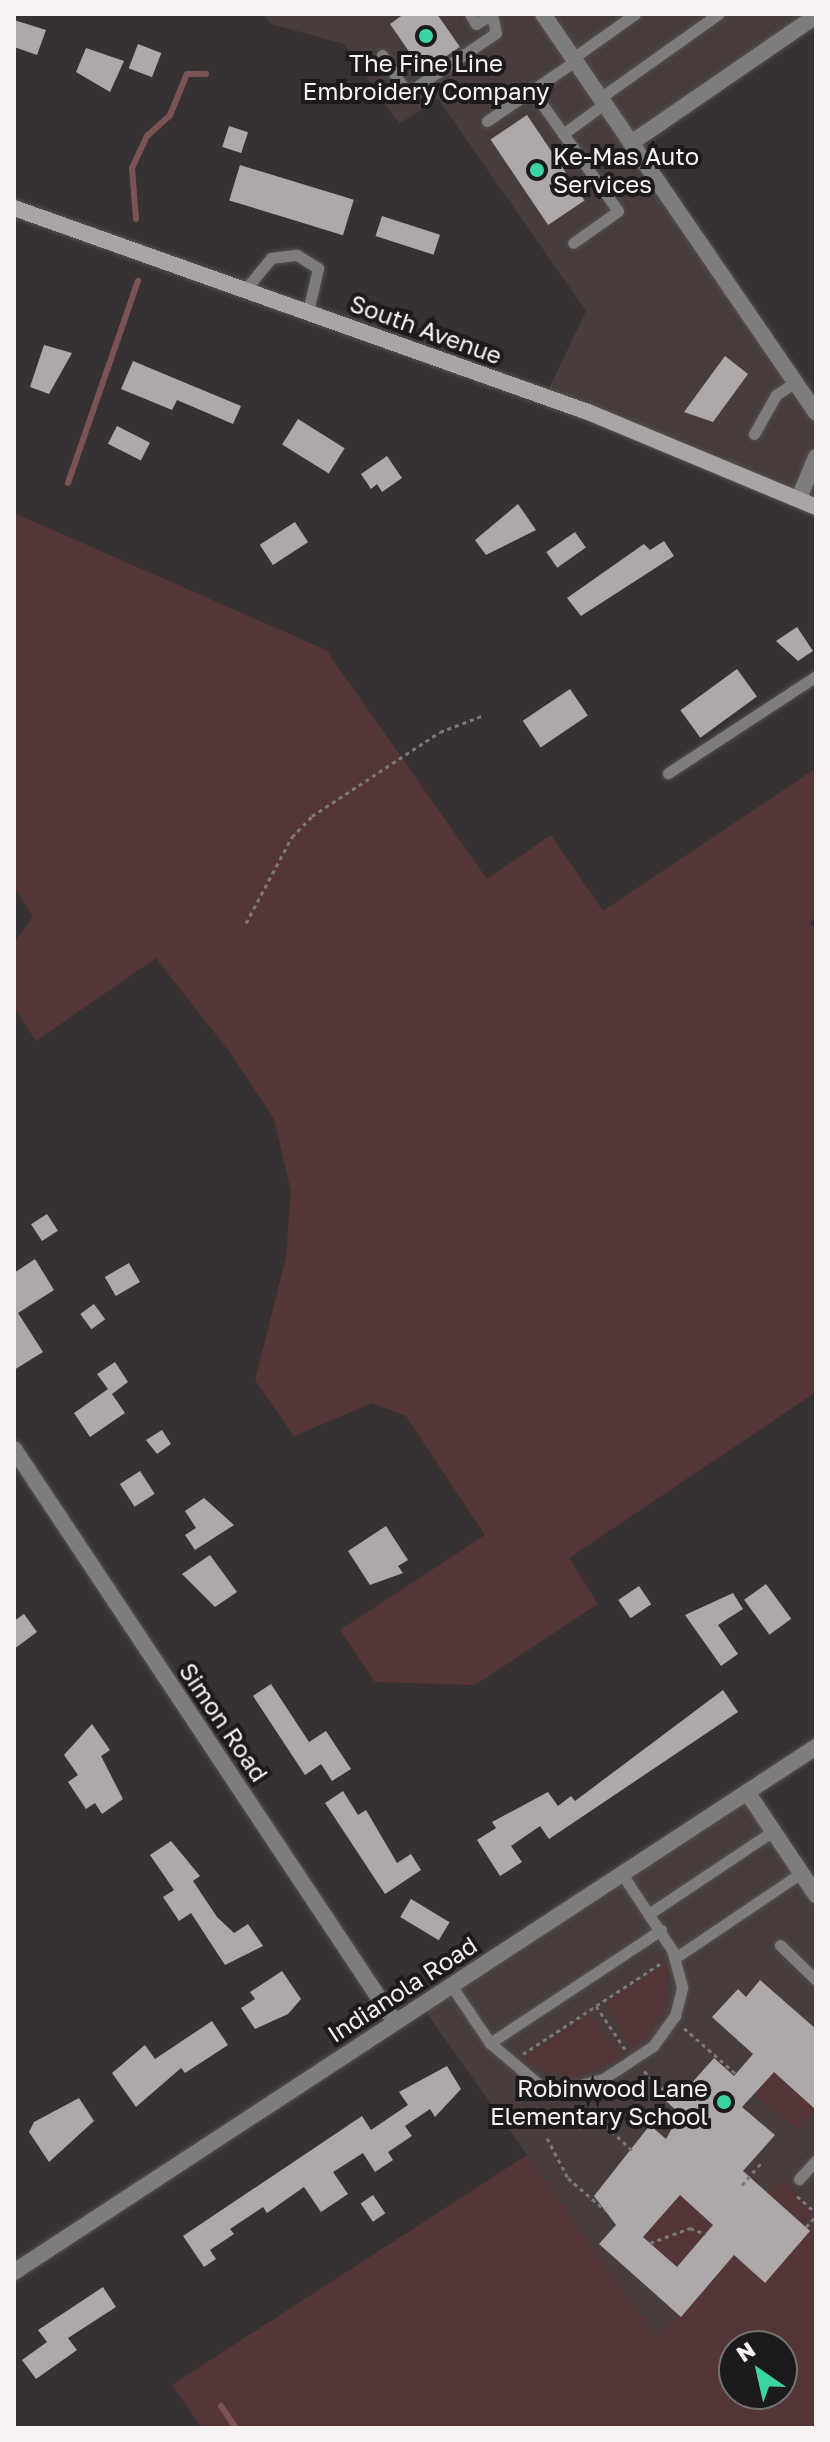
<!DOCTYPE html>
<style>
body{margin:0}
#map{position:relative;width:830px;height:2442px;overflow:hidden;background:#373131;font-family:"Golos Text",sans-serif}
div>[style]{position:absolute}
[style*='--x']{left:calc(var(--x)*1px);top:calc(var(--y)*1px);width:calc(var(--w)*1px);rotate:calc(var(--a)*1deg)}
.built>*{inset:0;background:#483c3c}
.green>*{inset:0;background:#553637;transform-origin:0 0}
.stream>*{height:6px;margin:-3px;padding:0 3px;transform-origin:3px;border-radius:3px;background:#7c5355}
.building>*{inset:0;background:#afa8a8;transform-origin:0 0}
.path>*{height:3px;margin-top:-1.5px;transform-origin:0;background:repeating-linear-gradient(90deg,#7d7777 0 4px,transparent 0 8px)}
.roads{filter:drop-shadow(0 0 2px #565050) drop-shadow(0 0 2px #565050)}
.service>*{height:11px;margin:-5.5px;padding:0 5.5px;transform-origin:5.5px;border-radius:5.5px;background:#7f7c7c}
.minor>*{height:16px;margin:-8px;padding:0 8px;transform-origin:8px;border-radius:8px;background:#7f7c7c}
.tertiary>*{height:16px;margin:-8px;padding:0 8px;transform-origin:8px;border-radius:8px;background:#7f7c7c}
.secondary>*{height:16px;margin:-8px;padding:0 8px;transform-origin:8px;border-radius:8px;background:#aaa5a5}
.dots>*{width:22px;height:22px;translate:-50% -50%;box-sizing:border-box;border:4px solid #1c1a1a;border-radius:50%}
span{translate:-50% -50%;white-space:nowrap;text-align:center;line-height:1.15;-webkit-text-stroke:8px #1c1a1a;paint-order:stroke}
.poi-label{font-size:24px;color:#f7f3f3}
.left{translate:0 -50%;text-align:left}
.right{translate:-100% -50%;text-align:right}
.street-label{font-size:24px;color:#f7f3f3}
.frame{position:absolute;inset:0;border:16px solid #f7f3f3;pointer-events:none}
.north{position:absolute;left:718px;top:2330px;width:80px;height:80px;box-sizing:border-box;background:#1c1a1a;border:2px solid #747171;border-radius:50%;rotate:326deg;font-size:22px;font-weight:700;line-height:32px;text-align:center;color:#f7f3f3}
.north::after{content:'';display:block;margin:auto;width:28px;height:36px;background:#3cd4a4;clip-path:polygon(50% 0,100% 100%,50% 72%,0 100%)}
</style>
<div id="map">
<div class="built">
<i style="clip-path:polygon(264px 14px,816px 14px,631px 143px,816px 412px,816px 507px,545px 397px,586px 311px,438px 99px,399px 124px,344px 44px,271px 24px)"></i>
<i style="clip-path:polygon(evenodd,747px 1792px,816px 1895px,816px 2428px,720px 2428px,421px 2005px,747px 1792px,734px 2346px,782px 2346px,782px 2394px,734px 2394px,734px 2346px)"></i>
</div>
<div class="green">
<i style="clip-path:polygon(14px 513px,326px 650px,487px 879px,551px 835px,603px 911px,816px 768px,816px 918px,810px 922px,816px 931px,816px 1392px,569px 1558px,598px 1604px,475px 1685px,375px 1682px,340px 1630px,485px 1535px,406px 1416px,372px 1403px,294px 1436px,255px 1380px,286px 1257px,291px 1191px,274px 1119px,231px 1054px,156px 958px,36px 1041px,14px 1007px,14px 942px,33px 917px,14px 887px)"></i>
<i style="clip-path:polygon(668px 1962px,665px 2013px,633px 2051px,606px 2003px)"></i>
<i style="clip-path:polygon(588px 2014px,624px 2057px,572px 2079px,521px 2059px)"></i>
<i style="clip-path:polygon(774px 2072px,815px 2109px,799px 2130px,754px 2095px)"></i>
<i style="clip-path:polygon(evenodd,527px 2155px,657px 2338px,746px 2241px,765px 2282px,816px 2222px,816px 2428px,202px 2428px,172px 2385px,527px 2155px,734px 2346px,782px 2346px,782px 2394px,734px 2394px,734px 2346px)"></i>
<i style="clip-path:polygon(781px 2179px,814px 2213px,804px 2225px,768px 2193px)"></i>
<i style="left:680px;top:2195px;width:45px;height:56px;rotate:42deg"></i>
</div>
<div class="stream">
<i style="--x:136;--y:219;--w:51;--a:-94.5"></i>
<i style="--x:132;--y:168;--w:35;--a:-65"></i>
<i style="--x:147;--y:136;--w:31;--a:-42"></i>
<i style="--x:170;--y:115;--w:44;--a:-67.5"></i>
<i style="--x:187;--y:74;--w:19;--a:0"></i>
<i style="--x:68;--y:483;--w:214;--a:-70.9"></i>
<i style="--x:221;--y:2406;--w:27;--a:56"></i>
</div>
<div class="building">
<i style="clip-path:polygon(404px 14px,437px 14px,460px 47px,423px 72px,390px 24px)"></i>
<i style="clip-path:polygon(14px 20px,46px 30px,37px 55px,14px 47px)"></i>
<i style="left:138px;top:44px;width:25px;height:26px;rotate:21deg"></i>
<i style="clip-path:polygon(86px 48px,124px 61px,110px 92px,76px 72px)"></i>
<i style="left:527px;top:115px;width:103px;height:44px;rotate:56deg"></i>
<i style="left:229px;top:126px;width:20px;height:22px;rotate:18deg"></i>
<i style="left:240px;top:165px;width:119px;height:37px;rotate:17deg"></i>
<i style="left:382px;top:216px;width:61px;height:21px;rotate:18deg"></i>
<i style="clip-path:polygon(44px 345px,72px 353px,49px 394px,30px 387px)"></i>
<i style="clip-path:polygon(725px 356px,748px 374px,713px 422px,684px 412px)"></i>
<i style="clip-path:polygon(133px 361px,241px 406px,233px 424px,177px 400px,172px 410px,121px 389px)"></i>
<i style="left:298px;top:419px;width:55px;height:30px;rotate:32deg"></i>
<i style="left:117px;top:426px;width:37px;height:20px;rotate:27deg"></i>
<i style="clip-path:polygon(387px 456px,402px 478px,382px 492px,377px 484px,371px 489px,361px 474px)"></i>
<i style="clip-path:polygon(518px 504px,536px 530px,486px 555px,475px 540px)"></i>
<i style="left:295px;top:522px;width:24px;height:42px;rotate:57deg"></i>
<i style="left:575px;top:532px;width:19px;height:35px;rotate:55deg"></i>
<i style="clip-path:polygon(664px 541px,674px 556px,581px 616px,567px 598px,644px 544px,650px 550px)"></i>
<i style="clip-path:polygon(797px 627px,813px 651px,798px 661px,776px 641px)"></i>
<i style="left:737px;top:669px;width:34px;height:70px;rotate:54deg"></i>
<i style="left:570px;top:689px;width:32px;height:57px;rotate:56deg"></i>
<i style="left:47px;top:1214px;width:20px;height:19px;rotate:57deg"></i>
<i style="clip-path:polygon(35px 1259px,54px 1290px,18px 1313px,43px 1352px,14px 1370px,14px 1273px)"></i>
<i style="left:129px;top:1263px;width:22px;height:28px;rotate:60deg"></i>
<i style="left:94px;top:1304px;width:19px;height:17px;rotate:54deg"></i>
<i style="clip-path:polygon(115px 1362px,128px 1382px,112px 1394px,125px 1413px,90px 1437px,74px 1413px,108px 1389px,97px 1374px)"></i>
<i style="clip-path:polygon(162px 1430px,171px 1444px,157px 1454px,146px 1440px)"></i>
<i style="left:140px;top:1471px;width:27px;height:24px;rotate:57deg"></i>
<i style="clip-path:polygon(204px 1498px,234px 1525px,195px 1550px,185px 1535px,196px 1528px,185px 1511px)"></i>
<i style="clip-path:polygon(386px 1526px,408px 1560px,398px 1566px,403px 1573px,370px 1585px,348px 1551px)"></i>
<i style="clip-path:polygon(210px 1555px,237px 1592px,215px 1607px,182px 1574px)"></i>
<i style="left:766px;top:1584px;width:43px;height:27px;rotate:54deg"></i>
<i style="left:639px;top:1586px;width:22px;height:25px;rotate:56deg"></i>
<i style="clip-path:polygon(733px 1593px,743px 1609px,718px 1625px,738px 1654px,721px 1666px,685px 1615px)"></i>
<i style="clip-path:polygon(24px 1614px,37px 1632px,14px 1649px,14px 1621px)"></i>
<i style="clip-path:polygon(271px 1684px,309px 1742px,326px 1731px,351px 1769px,332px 1781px,321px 1764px,305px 1775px,253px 1696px)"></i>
<i style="clip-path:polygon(723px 1690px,738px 1712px,549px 1839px,540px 1826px,511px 1846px,522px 1862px,500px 1876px,477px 1840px,496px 1828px,492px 1822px,548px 1792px,558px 1806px,571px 1796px,575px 1801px)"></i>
<i style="clip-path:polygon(92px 1724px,110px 1750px,101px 1756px,123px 1799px,102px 1814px,95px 1803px,86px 1809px,68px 1782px,78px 1775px,64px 1755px)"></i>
<i style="clip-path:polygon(343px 1791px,358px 1815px,366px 1810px,397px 1863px,411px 1854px,421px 1870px,385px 1894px,325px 1803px)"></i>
<i style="clip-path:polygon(171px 1841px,200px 1876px,193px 1881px,217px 1917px,234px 1933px,248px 1924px,263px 1946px,225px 1965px,191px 1913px,179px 1921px,163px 1897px,174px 1890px,150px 1855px)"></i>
<i style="left:411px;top:1899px;width:45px;height:21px;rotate:31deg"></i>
<i style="clip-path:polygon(282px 1971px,301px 1999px,288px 2014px,255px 2029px,241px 2008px,255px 1999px,250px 1992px)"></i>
<i style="clip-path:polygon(evenodd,760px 1980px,816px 2029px,816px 2110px,774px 2072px,742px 2107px,775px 2135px,743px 2171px,810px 2231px,765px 2283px,734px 2255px,681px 2317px,599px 2244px,616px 2225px,594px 2196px,650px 2125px,666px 2139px,680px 2114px,666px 2101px,676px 2090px,681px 2095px,714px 2058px,734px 2076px,753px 2054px,712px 2017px,738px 1989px,746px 1997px,760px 1980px,680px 2195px,713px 2225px,677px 2267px,643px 2237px,680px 2195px)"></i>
<i style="clip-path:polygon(212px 2021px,228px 2045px,185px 2073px,181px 2068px,136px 2107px,112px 2073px,145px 2045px,155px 2059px)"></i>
<i style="clip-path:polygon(447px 2066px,461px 2089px,435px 2117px,430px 2109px,405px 2126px,412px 2136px,388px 2152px,393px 2160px,375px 2172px,363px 2153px,333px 2172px,348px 2194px,321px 2212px,304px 2187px,267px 2213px,263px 2207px,230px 2229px,234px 2234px,210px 2250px,216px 2259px,204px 2267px,183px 2236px,362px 2116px,371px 2130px,408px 2105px,399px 2092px)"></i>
<i style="clip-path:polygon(79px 2098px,94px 2121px,49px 2162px,29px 2132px,34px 2122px)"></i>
<i style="left:373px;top:2195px;width:22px;height:15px;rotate:56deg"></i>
<i style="clip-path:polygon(103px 2287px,116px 2307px,68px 2338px,77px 2350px,36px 2379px,22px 2360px,47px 2342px,38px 2330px)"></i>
</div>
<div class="path">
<i style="--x:246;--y:923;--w:98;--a:-61.9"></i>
<i style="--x:292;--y:837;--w:29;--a:-46"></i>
<i style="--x:312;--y:816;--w:153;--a:-33.3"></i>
<i style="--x:440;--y:732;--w:47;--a:-21.1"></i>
<i style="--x:596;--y:2006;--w:52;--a:56"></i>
<i style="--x:684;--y:2028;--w:69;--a:41.5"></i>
<i style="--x:523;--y:2054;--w:165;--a:-33.4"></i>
<i style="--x:644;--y:2071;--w:34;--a:43"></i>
<i style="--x:588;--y:2109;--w:62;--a:43"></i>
<i style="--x:547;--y:2138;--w:45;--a:62.3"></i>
<i style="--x:568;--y:2178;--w:49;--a:40.9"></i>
<i style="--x:742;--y:2185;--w:30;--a:-49"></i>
<i style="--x:797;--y:2196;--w:25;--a:42"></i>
<i style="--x:806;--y:2227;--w:15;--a:-48"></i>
<i style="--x:650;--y:2243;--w:43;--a:-20.6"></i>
<i style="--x:690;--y:2228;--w:17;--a:21"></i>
</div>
<div class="roads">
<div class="service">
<i style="--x:382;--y:55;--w:45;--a:56.7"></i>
<i style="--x:407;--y:93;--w:107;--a:-34"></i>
<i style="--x:496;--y:33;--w:19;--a:-102"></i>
<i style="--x:492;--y:14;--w:19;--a:148"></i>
<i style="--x:476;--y:24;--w:12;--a:-121"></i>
<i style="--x:573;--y:58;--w:76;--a:-35.4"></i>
<i style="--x:532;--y:90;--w:148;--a:54.6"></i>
<i style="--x:618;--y:211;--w:55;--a:144.6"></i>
<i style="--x:600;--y:98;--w:145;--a:-35.4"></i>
<i style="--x:487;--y:121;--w:107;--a:-34.3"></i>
<i style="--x:563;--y:134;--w:51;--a:-36.2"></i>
<i style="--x:245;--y:290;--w:41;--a:-50.9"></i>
<i style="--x:271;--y:258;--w:26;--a:-7"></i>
<i style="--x:297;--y:255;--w:25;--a:32"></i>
<i style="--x:318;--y:268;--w:45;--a:102.8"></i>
<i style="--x:754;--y:434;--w:45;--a:-60.6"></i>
<i style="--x:776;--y:395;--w:23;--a:-34"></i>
<i style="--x:668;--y:773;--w:177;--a:-33.2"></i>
<i style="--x:650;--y:1913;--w:148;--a:-33.7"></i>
<i style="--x:780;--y:1945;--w:50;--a:44.2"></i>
<i style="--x:675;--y:1958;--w:152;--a:-34"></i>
<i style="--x:451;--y:1985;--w:70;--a:56.1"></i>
<i style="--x:490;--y:2043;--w:77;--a:40.3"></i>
<i style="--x:549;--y:2093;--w:56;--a:-14.5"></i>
<i style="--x:603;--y:2079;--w:60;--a:-33.4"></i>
<i style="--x:653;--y:2046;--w:37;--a:-54"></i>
<i style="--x:675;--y:2016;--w:30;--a:-76"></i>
<i style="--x:682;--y:1987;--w:38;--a:-105"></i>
<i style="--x:672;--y:1950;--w:91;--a:-123.3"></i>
<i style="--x:490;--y:2043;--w:205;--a:-33.5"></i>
<i style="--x:799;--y:2179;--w:25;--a:-48"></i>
</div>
<div class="minor">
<i style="--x:747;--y:1792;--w:124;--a:56.2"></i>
</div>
<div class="tertiary">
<i style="--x:543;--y:14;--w:483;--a:55.6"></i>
<i style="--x:631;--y:143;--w:224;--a:-34.5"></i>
<i style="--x:800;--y:496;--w:42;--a:-67.7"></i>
<i style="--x:14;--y:1449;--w:688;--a:56.38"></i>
<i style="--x:14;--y:2272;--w:959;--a:-33.21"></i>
</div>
<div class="secondary">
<i style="--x:14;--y:208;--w:609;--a:19.57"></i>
<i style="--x:588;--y:412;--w:247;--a:22.6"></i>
</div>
</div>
<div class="dots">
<i style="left:426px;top:36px;background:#3cd4a4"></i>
<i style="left:537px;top:170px;background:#3cd4a4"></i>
<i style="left:724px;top:2102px;background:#3cd4a4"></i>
</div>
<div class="poi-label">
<span style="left:426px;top:77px">The Fine Line<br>Embroidery Company</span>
<span class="left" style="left:553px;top:170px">Ke-Mas Auto<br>Services</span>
<span class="right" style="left:708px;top:2102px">Robinwood Lane<br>Elementary School</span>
</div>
<div class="street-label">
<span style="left:426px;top:329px;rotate:20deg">South Avenue</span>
<span style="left:224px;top:1722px;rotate:56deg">Simon Road</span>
<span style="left:402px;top:1989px;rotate:-33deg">Indianola Road</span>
</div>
<div class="frame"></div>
<div class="north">N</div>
</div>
